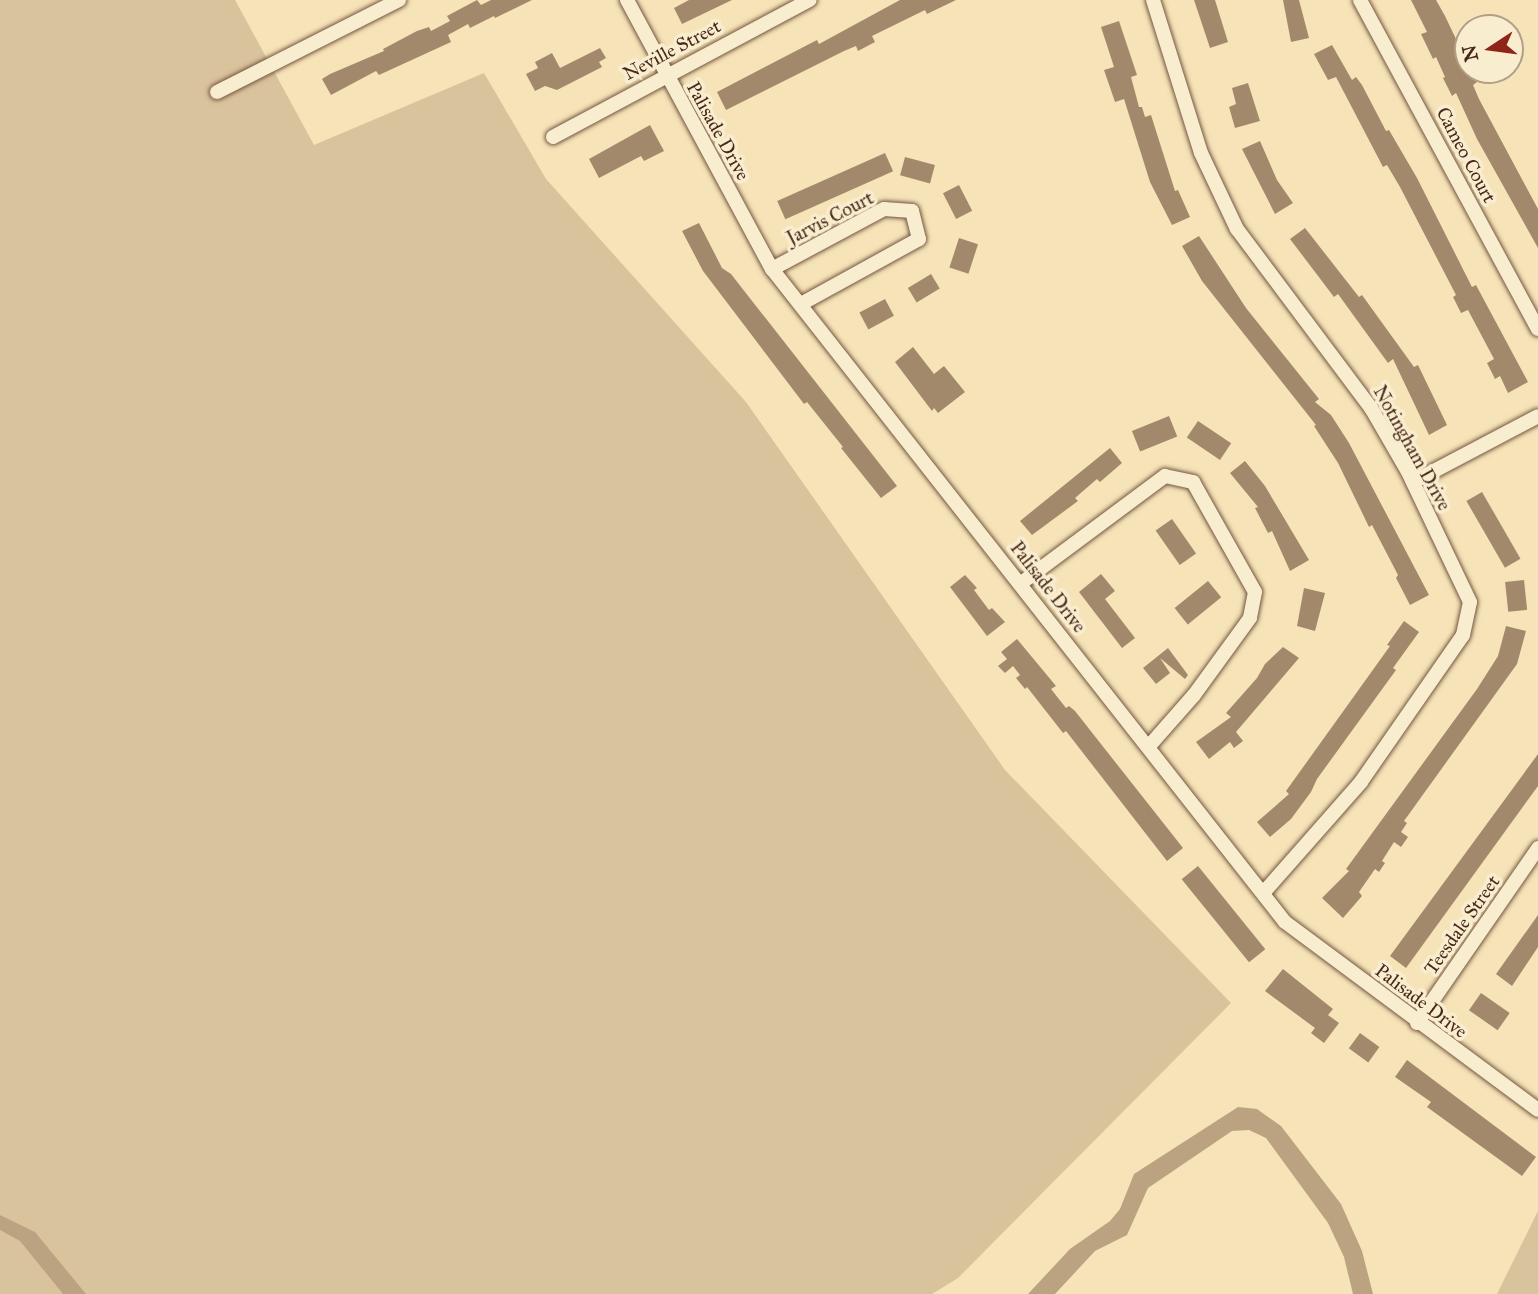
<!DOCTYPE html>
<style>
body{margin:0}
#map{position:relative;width:1538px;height:1294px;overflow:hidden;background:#f6e3b7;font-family:"IM FELL Great Primer",serif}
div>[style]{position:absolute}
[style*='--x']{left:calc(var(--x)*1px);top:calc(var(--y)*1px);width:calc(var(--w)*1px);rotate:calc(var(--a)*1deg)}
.green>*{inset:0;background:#d9c39c}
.water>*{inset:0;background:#bba382}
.building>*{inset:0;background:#a3896c;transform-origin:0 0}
.roads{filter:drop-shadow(0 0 2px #745741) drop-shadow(0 0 2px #745741)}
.minor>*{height:14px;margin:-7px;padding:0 7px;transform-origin:7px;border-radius:7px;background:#f9edd0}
span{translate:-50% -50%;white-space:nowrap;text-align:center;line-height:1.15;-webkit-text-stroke:7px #f9edd0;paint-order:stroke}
.street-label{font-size:19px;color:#49281a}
.north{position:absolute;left:1454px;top:14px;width:70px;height:70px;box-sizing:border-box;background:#f9edd0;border:2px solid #b39e87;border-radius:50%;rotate:257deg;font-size:19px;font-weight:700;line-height:28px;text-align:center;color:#49281a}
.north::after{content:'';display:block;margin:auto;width:24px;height:32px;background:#8f2418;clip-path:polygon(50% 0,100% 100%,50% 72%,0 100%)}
</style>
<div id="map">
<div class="green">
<i style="clip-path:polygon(0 0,235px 0,314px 145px,484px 73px,546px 179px,746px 402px,1005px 770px,1231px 1003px,958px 1278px,932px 1294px,0 1294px)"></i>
<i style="clip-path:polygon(1538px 1211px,1538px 1294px,1497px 1294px)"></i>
</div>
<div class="water">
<i style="clip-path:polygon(1238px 1107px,1257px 1109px,1281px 1126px,1341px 1204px,1362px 1251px,1373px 1294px,1353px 1294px,1344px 1257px,1328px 1223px,1266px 1138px,1249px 1130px,1232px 1131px,1148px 1188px,1127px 1235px,1095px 1251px,1055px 1294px,1028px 1294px,1070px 1249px,1110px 1221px,1120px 1209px,1134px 1174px)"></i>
<i style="clip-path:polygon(0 1215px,35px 1232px,86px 1294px,63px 1294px,20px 1241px,0 1230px)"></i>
</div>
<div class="building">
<i style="clip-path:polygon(477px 0,481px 5px,491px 0,532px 0,495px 18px,494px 16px,470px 28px,468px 24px,448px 35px,451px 42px,379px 75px,376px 71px,331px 95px,322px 79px,330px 74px,384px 51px,383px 49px,417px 31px,429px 27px,431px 31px,450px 21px,447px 16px)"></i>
<i style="clip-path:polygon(689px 0,732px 0,682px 24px,674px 8px)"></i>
<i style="clip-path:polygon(900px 0,956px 0,927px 14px,925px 10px,872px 36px,875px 42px,858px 51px,856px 46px,844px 51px,726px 110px,717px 92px,817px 40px,819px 44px)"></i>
<i style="clip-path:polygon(1194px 0,1215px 0,1228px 42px,1210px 48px)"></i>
<i style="clip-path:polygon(1283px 0,1299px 0,1309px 38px,1291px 42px)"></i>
<i style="clip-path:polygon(1411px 0,1436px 0,1445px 16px,1456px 39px,1454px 50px,1462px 68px,1467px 65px,1477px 82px,1473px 85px,1479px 99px,1538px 209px,1538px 248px,1477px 139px,1456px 93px,1452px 96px,1443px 78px,1445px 77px,1436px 57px,1433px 59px,1421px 34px,1427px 32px)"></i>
<i style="clip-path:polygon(1119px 21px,1137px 75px,1131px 77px,1139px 107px,1142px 107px,1145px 117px,1151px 115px,1175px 191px,1178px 190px,1190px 217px,1172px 225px,1150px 182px,1124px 99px,1115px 102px,1104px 70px,1114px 67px,1101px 27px)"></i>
<i style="clip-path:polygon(1332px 45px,1352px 80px,1356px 77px,1362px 85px,1386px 131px,1389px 130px,1417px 178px,1472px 287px,1476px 285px,1528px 382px,1508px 393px,1500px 376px,1495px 379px,1487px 363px,1494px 359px,1468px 310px,1461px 313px,1453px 297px,1456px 295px,1400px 187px,1387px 165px,1383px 167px,1336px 77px,1328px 80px,1314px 54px)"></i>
<i style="clip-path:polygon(600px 48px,606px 58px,599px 62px,602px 67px,557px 90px,545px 86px,535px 91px,526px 74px,538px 68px,535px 62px,552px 53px,560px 68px)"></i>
<i style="clip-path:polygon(1248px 83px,1260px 121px,1235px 128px,1229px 107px,1236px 104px,1232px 88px)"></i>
<i style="clip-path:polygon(650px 125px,664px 151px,644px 161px,641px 156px,599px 178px,589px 159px)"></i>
<i style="clip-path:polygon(1260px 141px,1277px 180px,1293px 203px,1275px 214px,1242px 149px)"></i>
<i style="left:885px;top:153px;width:20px;height:118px;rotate:66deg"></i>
<i style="left:905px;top:157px;width:31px;height:19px;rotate:15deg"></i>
<i style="left:959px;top:185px;width:29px;height:18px;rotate:63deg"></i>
<i style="clip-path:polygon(699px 223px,722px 268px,731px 274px,897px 486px,881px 498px,841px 448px,843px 447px,807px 402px,804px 404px,703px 271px,682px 231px)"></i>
<i style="clip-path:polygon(1305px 228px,1359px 297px,1362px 295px,1414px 367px,1418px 365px,1447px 425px,1429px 435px,1393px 359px,1388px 363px,1338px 294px,1334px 297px,1290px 239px)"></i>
<i style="clip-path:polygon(1199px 236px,1246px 308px,1319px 399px,1315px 402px,1331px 415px,1349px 443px,1429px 595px,1410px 605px,1396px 578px,1398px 575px,1372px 525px,1369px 527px,1338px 463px,1314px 426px,1316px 425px,1202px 281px,1182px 246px)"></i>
<i style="left:959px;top:238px;width:20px;height:31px;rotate:18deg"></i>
<i style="left:931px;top:274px;width:17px;height:27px;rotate:59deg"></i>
<i style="left:885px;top:299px;width:19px;height:29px;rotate:62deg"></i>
<i style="clip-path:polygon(913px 347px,934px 374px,944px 366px,965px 392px,938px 413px,934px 408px,932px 411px,895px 362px)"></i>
<i style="left:1169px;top:416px;width:22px;height:40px;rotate:68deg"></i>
<i style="left:1198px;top:421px;width:40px;height:20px;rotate:34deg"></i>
<i style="clip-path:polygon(1110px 448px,1122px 463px,1100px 482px,1097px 479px,1075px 498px,1078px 501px,1032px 535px,1020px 521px)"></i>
<i style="clip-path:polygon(1245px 461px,1265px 486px,1309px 560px,1290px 571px,1272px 531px,1268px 533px,1255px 508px,1258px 507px,1230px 473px)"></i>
<i style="left:1482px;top:492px;width:77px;height:18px;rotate:60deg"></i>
<i style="left:1172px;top:519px;width:42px;height:20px;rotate:55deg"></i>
<i style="clip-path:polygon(1101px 574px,1115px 591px,1105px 599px,1135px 638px,1122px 648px,1079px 592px)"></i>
<i style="clip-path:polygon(965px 575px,977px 588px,974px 590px,989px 610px,992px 608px,1005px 622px,987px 636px,950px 587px)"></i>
<i style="left:1524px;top:580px;width:30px;height:19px;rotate:84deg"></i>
<i style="left:1208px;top:581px;width:21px;height:43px;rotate:51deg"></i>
<i style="clip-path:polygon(1304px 588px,1325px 593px,1315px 631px,1297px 626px)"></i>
<i style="clip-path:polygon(1404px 621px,1419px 632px,1393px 668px,1396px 670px,1317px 779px,1311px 792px,1291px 819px,1270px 837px,1257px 822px,1289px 794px,1286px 791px,1390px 646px,1387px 645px)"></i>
<i style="clip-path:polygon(1506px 626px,1526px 631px,1517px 664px,1404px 821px,1407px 823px,1401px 832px,1408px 837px,1401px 847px,1394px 842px,1382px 861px,1385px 863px,1379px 872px,1375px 869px,1359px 892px,1362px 896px,1343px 918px,1322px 898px,1349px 871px,1346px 869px,1477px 689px,1498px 656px)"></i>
<i style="clip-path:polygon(1017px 639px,1056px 686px,1051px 689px,1066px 708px,1069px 706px,1075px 711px,1183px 848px,1167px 861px,1066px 731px,1063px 733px,1027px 687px,1025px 689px,1016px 678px,1020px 675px,1013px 666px,1005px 673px,998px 666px,1007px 659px,1001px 652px)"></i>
<i style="clip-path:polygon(1283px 647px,1299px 658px,1236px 732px,1243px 741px,1234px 748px,1230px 742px,1209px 759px,1196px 742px,1231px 717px,1226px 713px,1257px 678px,1265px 664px)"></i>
<i style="clip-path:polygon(1168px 648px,1188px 675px,1185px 679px,1160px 658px,1170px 673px,1156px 684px,1143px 668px)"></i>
<i style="clip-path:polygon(1538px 754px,1538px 786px,1406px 968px,1390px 956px)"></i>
<i style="left:1198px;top:866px;width:107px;height:21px;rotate:51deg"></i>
<i style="clip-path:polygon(1538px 915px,1538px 947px,1512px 986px,1496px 974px)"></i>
<i style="clip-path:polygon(1283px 969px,1333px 1009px,1328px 1015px,1339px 1023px,1324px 1043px,1311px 1033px,1315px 1028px,1265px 991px)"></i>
<i style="left:1481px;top:993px;width:35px;height:21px;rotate:35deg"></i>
<i style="left:1360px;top:1033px;width:24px;height:19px;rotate:36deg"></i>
<i style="clip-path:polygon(1407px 1060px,1536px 1157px,1522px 1176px,1427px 1107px,1431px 1102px,1395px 1077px)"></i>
</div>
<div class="roads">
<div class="minor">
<i style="--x:627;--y:0;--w:306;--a:61.7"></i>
<i style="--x:772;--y:269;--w:830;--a:51.85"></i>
<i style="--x:1285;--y:922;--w:315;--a:36.6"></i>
<i style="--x:1153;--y:0;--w:160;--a:72.6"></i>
<i style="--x:1201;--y:153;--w:84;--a:64.7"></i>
<i style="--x:1237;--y:229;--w:224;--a:53.2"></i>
<i style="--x:1371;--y:408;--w:74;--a:60"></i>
<i style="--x:1408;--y:472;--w:144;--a:64.5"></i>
<i style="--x:1470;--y:602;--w:34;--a:102"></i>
<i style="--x:1463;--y:635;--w:179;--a:124.8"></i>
<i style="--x:1361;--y:782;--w:147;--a:131.4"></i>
<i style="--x:1360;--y:0;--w:374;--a:61.6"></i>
<i style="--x:217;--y:92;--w:204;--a:-26.8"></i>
<i style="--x:553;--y:137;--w:291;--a:-28.1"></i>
<i style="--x:772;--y:269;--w:127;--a:-28.2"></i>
<i style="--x:884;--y:209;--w:28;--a:4"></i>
<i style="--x:912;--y:211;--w:29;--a:76"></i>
<i style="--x:919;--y:239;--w:135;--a:151.2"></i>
<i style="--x:1413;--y:482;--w:141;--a:-27.8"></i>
<i style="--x:1020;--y:584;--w:181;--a:-36.7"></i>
<i style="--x:1165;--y:476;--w:29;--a:12"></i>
<i style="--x:1193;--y:482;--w:126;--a:60.6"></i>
<i style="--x:1255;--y:592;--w:26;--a:101"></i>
<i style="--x:1250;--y:618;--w:95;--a:126"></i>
<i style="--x:1194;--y:695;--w:68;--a:131.4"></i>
<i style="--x:1417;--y:1023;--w:213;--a:-55.3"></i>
</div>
</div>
<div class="street-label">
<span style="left:672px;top:50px;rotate:-28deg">Neville Street</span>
<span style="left:718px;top:131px;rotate:61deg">Palisade Drive</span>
<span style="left:1466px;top:155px;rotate:62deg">Cameo Court</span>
<span style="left:830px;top:218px;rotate:-27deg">Jarvis Court</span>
<span style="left:1412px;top:448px;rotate:61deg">Notingham Drive</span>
<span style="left:1048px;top:587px;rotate:52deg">Palisade Drive</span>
<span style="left:1462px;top:925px;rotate:-55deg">Teesdale Street</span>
<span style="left:1421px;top:1001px;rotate:37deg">Palisade Drive</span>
</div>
<div class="north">N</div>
</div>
